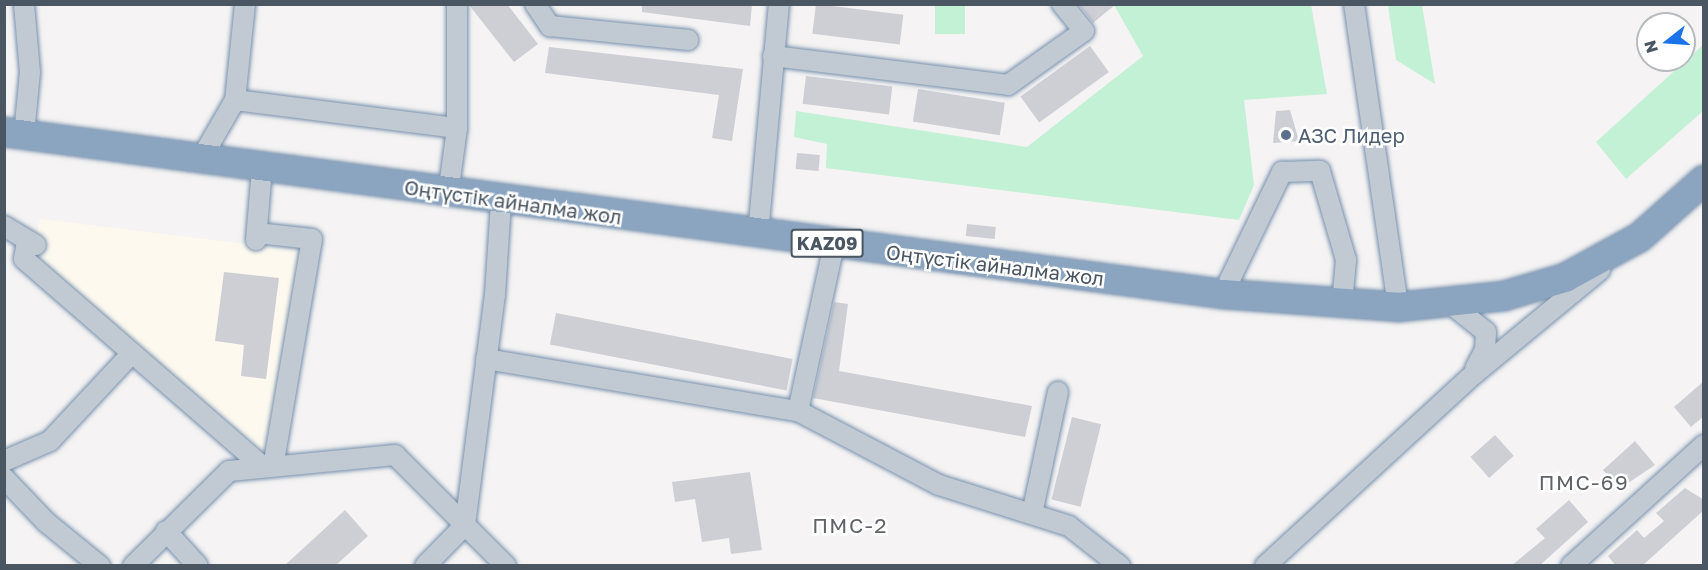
<!DOCTYPE html>
<meta charset="utf-8">
<style>
body{margin:0}
#map{position:relative;width:1708px;height:570px;overflow:hidden;background:#f5f3f3;font-family:"Golos Text",sans-serif}
div>[style]{position:absolute}
[style*='--x']{left:calc(var(--x)*1px);top:calc(var(--y)*1px);width:calc(var(--w)*1px);rotate:calc(var(--a)*1deg)}
.commercial>*{inset:0;background:#fdf9ef}
.green>*{inset:0;background:#c3f1d5;transform-origin:0 0}
.building>*{inset:0;background:#cdcfd5;transform-origin:0 0}
.roads{filter:drop-shadow(0 0 2px #7690ad) drop-shadow(0 0 2px #7690ad)}
.minor>*{height:20px;margin:-10px;padding:0 10px;transform-origin:10px;border-radius:10px;background:#c1cad2}
.highway>*{height:28px;margin:-14px;padding:0 14px;transform-origin:14px;border-radius:14px;background:#8ba5c1}
.dots>*{width:16px;height:16px;translate:-50% -50%;box-sizing:border-box;border:3px solid #fff;border-radius:50%}
span{translate:-50% -50%;white-space:nowrap;text-align:center;line-height:1.15;-webkit-text-stroke:5px #fff;paint-order:stroke}
.shield-label span{padding:2px 4px;background:#fff;border:2px solid;border-radius:4px;-webkit-text-stroke-width:0}
.shield-label{font-size:18px;color:#4a5661;font-weight:700}
.service-label{font-size:20px;color:#4e5e75}
.left{translate:0 -50%;text-align:left}
.street-label{font-size:20px;color:#4a5661}
.neighbourhood-label{font-size:21px;color:#5f6368;letter-spacing:1.5px}
.frame{position:absolute;inset:0;border:6px solid #4a5661;pointer-events:none}
.north{position:absolute;left:1636px;top:12px;width:60px;height:60px;box-sizing:border-box;background:#fff;border:2px solid #b7bbc0;border-radius:50%;rotate:253deg;font-size:16px;font-weight:700;line-height:24px;text-align:center;color:#4a5661}
.north::after{content:'';display:block;margin:auto;width:21px;height:27px;background:#1a73e8;clip-path:polygon(50% 0,100% 100%,50% 72%,0 100%)}
</style>
<div id="map">
<div class="commercial">
<i style="clip-path:polygon(40px 219px,304px 251px,263px 462px,33px 261px)"></i>
</div>
<div class="green">
<i style="left:935px;top:5px;width:30px;height:29px"></i>
<i style="clip-path:polygon(1114px 5px,1311px 5px,1327px 94px,1244px 100px,1254px 185px,1239px 220px,826px 168px,827px 144px,794px 137px,796px 111px,1027px 147px,1143px 56px)"></i>
<i style="clip-path:polygon(1388px 5px,1422px 5px,1435px 84px,1396px 60px)"></i>
<i style="clip-path:polygon(1703px 45px,1703px 111px,1626px 179px,1596px 142px)"></i>
</div>
<div class="building">
<i style="clip-path:polygon(507px 4px,538px 44px,514px 62px,469px 5px)"></i>
<i style="clip-path:polygon(642px 4px,752px 4px,750px 26px,642px 12px)"></i>
<i style="left:816px;top:4px;width:88px;height:30px;rotate:7deg"></i>
<i style="clip-path:polygon(1078px 4px,1116px 4px,1093px 23px)"></i>
<i style="left:1090px;top:46px;width:32px;height:86px;rotate:54deg"></i>
<i style="clip-path:polygon(549px 47px,743px 69px,732px 141px,712px 138px,719px 95px,545px 73px)"></i>
<i style="left:806px;top:76px;width:87px;height:28px;rotate:7deg"></i>
<i style="left:918px;top:89px;width:88px;height:33px;rotate:9deg"></i>
<i style="clip-path:polygon(1290px 110px,1299px 141px,1273px 143px,1276px 111px)"></i>
<i style="left:797px;top:153px;width:23px;height:16px;rotate:5deg"></i>
<i style="left:967px;top:224px;width:29px;height:12px;rotate:6deg"></i>
<i style="clip-path:polygon(224px 272px,279px 278px,266px 379px,241px 376px,244px 345px,215px 341px)"></i>
<i style="clip-path:polygon(834px 302px,848px 304px,839px 371px,1032px 406px,1025px 437px,813px 398px)"></i>
<i style="left:556px;top:313px;width:241px;height:32px;rotate:11deg"></i>
<i style="clip-path:polygon(1704px 381px,1704px 416px,1691px 427px,1674px 407px)"></i>
<i style="left:1072px;top:417px;width:30px;height:85px;rotate:14deg"></i>
<i style="left:1495px;top:435px;width:28px;height:33px;rotate:48deg"></i>
<i style="clip-path:polygon(1635px 441px,1655px 465px,1619px 489px,1603px 470px)"></i>
<i style="clip-path:polygon(750px 472px,762px 550px,731px 554px,729px 538px,702px 542px,695px 499px,675px 502px,672px 482px)"></i>
<i style="clip-path:polygon(1685px 488px,1704px 500px,1704px 510px,1642px 566px,1616px 566px,1608px 556px,1637px 530px,1644px 538px,1664px 521px,1656px 513px)"></i>
<i style="clip-path:polygon(1569px 500px,1588px 522px,1539px 566px,1511px 566px,1545px 538px,1536px 529px)"></i>
<i style="clip-path:polygon(345px 510px,368px 536px,335px 566px,284px 566px)"></i>
</div>
<div class="roads">
<div class="minor">
<i style="--x:24;--y:4;--w:68;--a:85"></i>
<i style="--x:30;--y:72;--w:62;--a:95.5"></i>
<i style="--x:245;--y:4;--w:97;--a:95.9"></i>
<i style="--x:235;--y:100;--w:224;--a:7.2"></i>
<i style="--x:535;--y:4;--w:27;--a:56"></i>
<i style="--x:550;--y:26;--w:139;--a:5.8"></i>
<i style="--x:1354;--y:4;--w:306;--a:81.7"></i>
<i style="--x:773;--y:56;--w:237;--a:7"></i>
<i style="--x:1008;--y:85;--w:93;--a:-35.4"></i>
<i style="--x:1084;--y:31;--w:35;--a:-129"></i>
<i style="--x:201;--y:159;--w:68;--a:-60"></i>
<i style="--x:448;--y:194;--w:67;--a:-82.2"></i>
<i style="--x:457;--y:128;--w:124;--a:-90"></i>
<i style="--x:4;--y:226;--w:37;--a:31"></i>
<i style="--x:257;--y:233;--w:55;--a:6.2"></i>
<i style="--x:312;--y:239;--w:230;--a:99.7"></i>
<i style="--x:758;--y:234;--w:231;--a:-84.8"></i>
<i style="--x:256;--y:240;--w:72;--a:-85.2"></i>
<i style="--x:27;--y:242;--w:17;--a:100"></i>
<i style="--x:24;--y:259;--w:317;--a:41"></i>
<i style="--x:1223;--y:294;--w:136;--a:-64.2"></i>
<i style="--x:1282;--y:172;--w:38;--a:-2"></i>
<i style="--x:1320;--y:171;--w:93;--a:73.7"></i>
<i style="--x:1346;--y:260;--w:44;--a:95.2"></i>
<i style="--x:1451;--y:304;--w:45;--a:38.7"></i>
<i style="--x:1486;--y:332;--w:18;--a:93"></i>
<i style="--x:1485;--y:350;--w:21;--a:118"></i>
<i style="--x:486;--y:359;--w:316;--a:9.5"></i>
<i style="--x:798;--y:411;--w:159;--a:27.7"></i>
<i style="--x:939;--y:485;--w:136;--a:17.5"></i>
<i style="--x:1069;--y:526;--w:65;--a:38.1"></i>
<i style="--x:798;--y:411;--w:171;--a:-77.8"></i>
<i style="--x:4;--y:461;--w:50;--a:-23.5"></i>
<i style="--x:50;--y:441;--w:119;--a:-47"></i>
<i style="--x:4;--y:478;--w:61;--a:46.3"></i>
<i style="--x:46;--y:522;--w:70;--a:39.2"></i>
<i style="--x:1032;--y:514;--w:125;--a:-78"></i>
<i style="--x:166;--y:531;--w:47;--a:47.6"></i>
<i style="--x:133;--y:566;--w:135;--a:-44.7"></i>
<i style="--x:229;--y:471;--w:167;--a:-5.5"></i>
<i style="--x:395;--y:455;--w:157;--a:45"></i>
<i style="--x:425;--y:566;--w:57;--a:-45.7"></i>
<i style="--x:465;--y:525;--w:232;--a:-82.6"></i>
<i style="--x:495;--y:295;--w:94;--a:-86.3"></i>
<i style="--x:1265;--y:566;--w:282;--a:-42.6"></i>
<i style="--x:1473;--y:375;--w:165;--a:-39.6"></i>
<i style="--x:1571;--y:566;--w:180;--a:-42.3"></i>
</div>
<div class="highway">
<i style="--x:4;--y:132;--w:1230;--a:7.57"></i>
<i style="--x:1223;--y:294;--w:175;--a:4.2"></i>
<i style="--x:1398;--y:307;--w:107;--a:-5.9"></i>
<i style="--x:1504;--y:296;--w:64;--a:-16.4"></i>
<i style="--x:1565;--y:278;--w:85;--a:-28.7"></i>
<i style="--x:1640;--y:237;--w:86;--a:-41.7"></i>
</div>
</div>
<div class="dots">
<i style="left:1286px;top:135px;background:#5c6f8a"></i>
</div>
<div class="shield-label">
<span style="left:827px;top:243px">KAZ09</span>
</div>
<div class="service-label">
<span class="left" style="left:1298px;top:135px">АЗС Лидер</span>
</div>
<div class="street-label">
<span style="left:513px;top:202px;rotate:8deg">Оңтүстік айналма жол</span>
<span style="left:995px;top:265px;rotate:7deg">Оңтүстік айналма жол</span>
</div>
<div class="neighbourhood-label">
<span style="left:1584px;top:482px">ПМС-69</span>
<span style="left:850px;top:525px">ПМС-2</span>
</div>
<div class="frame"></div>
<div class="north">N</div>
</div>
